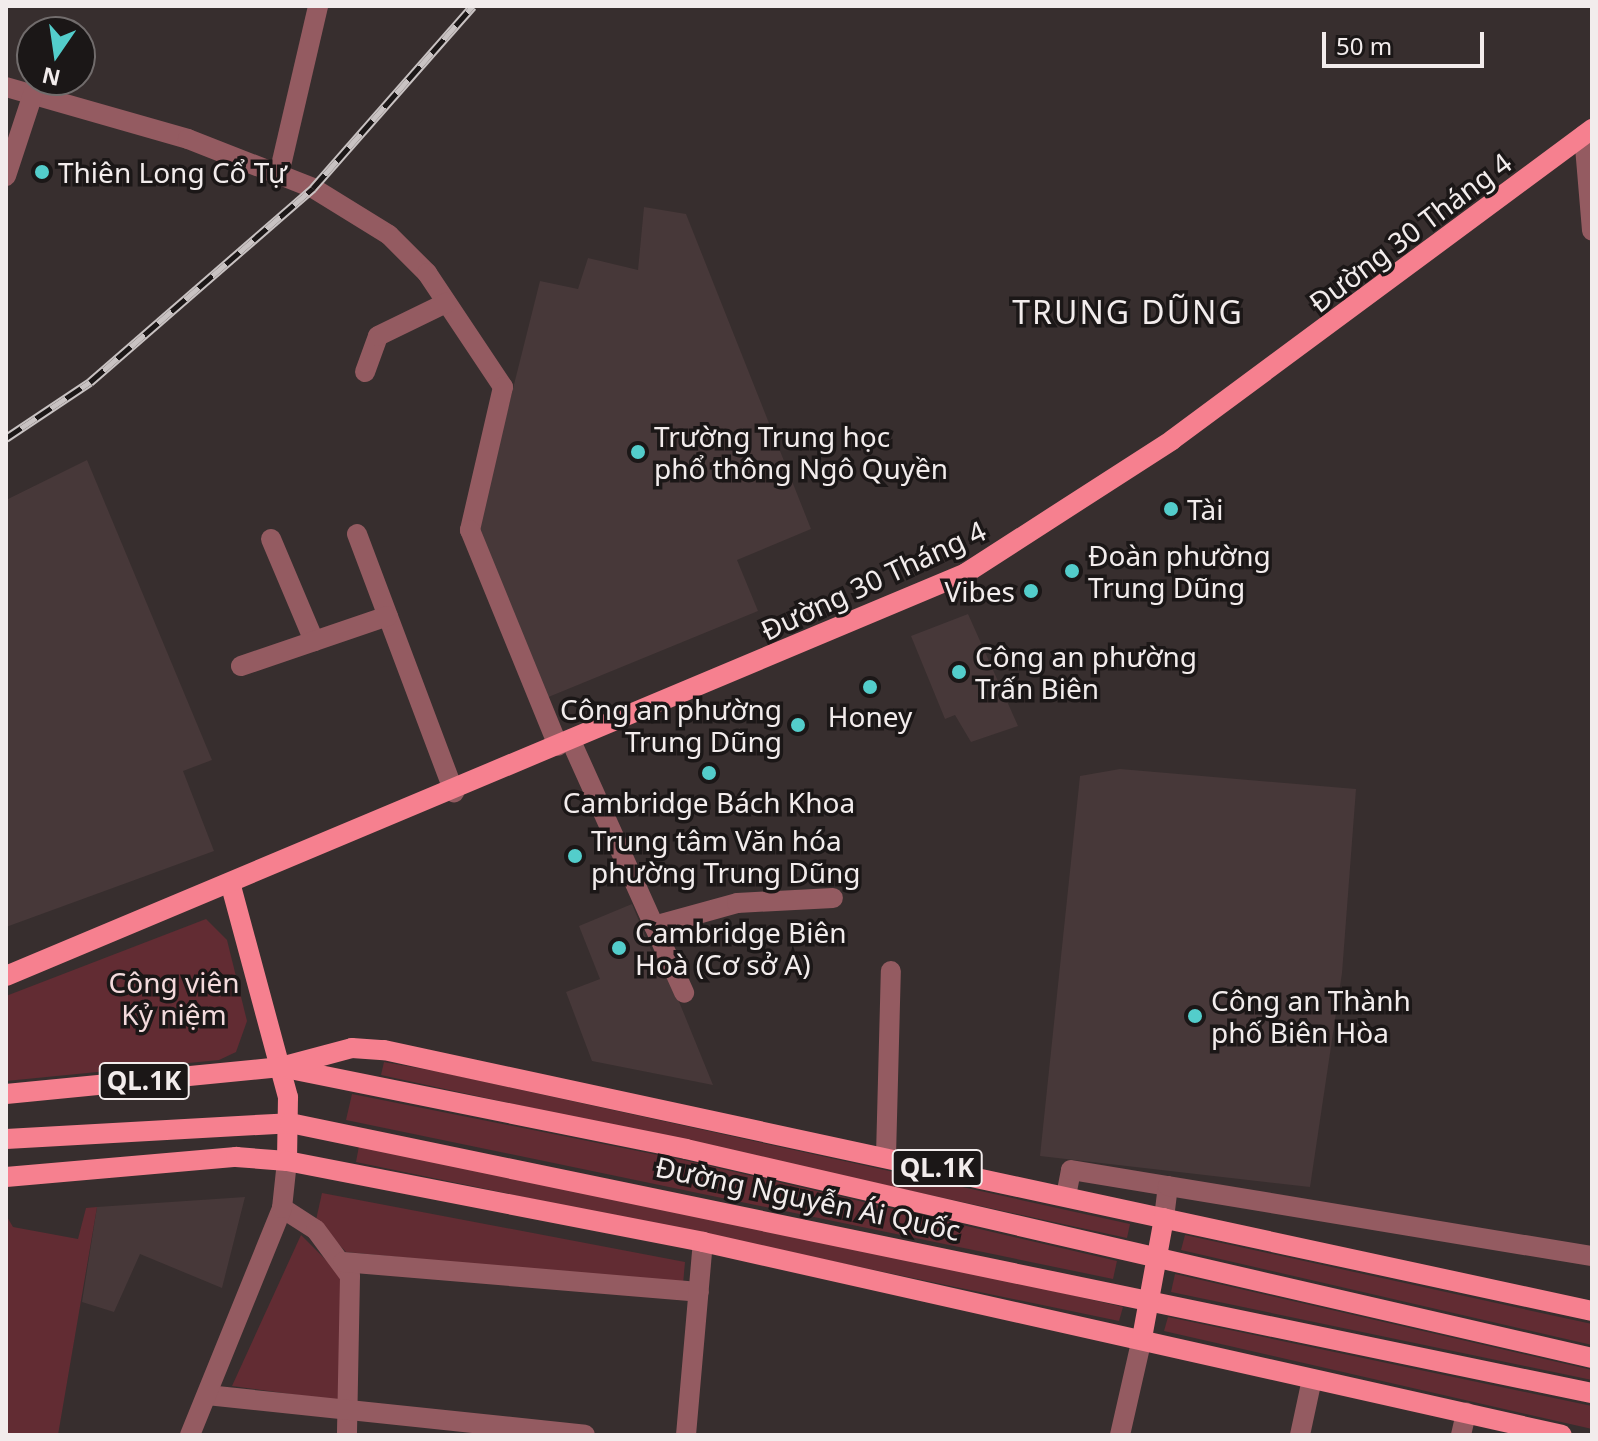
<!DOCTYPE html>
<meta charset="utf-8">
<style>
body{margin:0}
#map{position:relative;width:1598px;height:1441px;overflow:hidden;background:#372e2e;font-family:"Noto Sans",sans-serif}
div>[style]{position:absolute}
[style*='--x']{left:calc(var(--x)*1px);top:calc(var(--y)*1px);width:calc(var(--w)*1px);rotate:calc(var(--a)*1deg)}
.built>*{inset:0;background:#473839}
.green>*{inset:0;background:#622c33}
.minor>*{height:20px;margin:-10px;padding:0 10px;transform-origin:10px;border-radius:10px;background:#945b61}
.major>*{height:20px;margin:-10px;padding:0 10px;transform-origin:10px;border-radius:10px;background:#f6808f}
.rail>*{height:9px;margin-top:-4.5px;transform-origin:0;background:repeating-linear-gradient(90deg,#1b1717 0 18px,#c8c2c2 0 36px);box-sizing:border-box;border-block:2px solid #c8c2c2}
.dots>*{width:22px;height:22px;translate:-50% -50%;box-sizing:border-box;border:4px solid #1b1717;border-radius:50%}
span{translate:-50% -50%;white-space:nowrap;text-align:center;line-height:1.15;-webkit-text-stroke:7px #1b1717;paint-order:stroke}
.shield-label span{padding:2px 6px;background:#1b1717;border:2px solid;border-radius:6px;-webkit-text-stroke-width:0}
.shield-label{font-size:26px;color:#f2ecec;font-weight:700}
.poi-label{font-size:28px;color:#f2ecec}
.left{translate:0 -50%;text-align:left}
.right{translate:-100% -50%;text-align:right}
.street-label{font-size:28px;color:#f2ecec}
.park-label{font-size:28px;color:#f3dadc}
.quarter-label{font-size:32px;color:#f2ecec;letter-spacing:2px}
.frame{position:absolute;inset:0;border:8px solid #f2ecec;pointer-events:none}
.north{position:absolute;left:16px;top:16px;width:80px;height:80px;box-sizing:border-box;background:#1b1717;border:2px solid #716c6c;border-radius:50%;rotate:193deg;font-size:22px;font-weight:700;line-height:32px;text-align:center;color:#f2ecec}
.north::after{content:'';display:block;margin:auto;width:28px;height:36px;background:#53cdcb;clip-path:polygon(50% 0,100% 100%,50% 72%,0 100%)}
.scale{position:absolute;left:1322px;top:32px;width:162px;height:36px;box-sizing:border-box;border:4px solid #f2ecec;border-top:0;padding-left:10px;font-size:24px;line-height:28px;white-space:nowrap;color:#f2ecec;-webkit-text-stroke:6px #1b1717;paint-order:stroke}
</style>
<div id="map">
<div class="built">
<i style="clip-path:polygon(644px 207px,686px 214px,811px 529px,737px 560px,758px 611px,546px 698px,478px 528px,540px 281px,578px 289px,588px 258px,638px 270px)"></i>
<i style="clip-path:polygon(87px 460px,212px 760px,183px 771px,214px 851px,6px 927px,6px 500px)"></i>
<i style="clip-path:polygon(968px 614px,1018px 726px,971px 742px,955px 715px,945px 719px,911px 636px)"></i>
<i style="clip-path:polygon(1120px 769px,1356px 789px,1342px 973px,1310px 1187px,1040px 1156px,1080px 776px)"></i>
<i style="clip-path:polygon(632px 904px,654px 957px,660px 955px,713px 1085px,592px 1061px,566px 992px,600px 979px,579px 926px)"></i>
<i style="clip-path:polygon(245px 1197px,222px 1288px,140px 1254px,114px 1312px,82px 1302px,97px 1207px)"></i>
</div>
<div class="green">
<i style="clip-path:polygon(206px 919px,227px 940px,247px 1021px,236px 1052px,219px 1060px,6px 1081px,6px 996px)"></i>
<i style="clip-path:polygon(384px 1062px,440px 1072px,1130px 1224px,1127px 1238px,381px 1075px)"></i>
<i style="clip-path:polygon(352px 1094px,688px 1161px,1117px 1261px,1113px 1279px,346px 1120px)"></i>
<i style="clip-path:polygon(359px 1146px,981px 1274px,1123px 1307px,1119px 1321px,356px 1162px)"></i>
<i style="clip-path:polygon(322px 1193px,685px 1262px,683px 1284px,346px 1252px,316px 1220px)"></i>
<i style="clip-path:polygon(97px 1207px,58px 1435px,6px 1435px,6px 1215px,13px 1227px,78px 1239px,86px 1208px)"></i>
<i style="clip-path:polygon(301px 1235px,343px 1277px,341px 1401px,232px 1386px)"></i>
<i style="clip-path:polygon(1185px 1235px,1592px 1324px,1592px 1345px,1181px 1250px)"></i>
<i style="clip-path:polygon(1175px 1274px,1592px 1370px,1592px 1380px,1171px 1292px)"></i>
<i style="clip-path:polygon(1168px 1317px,1592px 1406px,1592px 1429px,1164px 1331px)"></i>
</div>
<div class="minor">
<i style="--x:6;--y:87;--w:189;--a:15.9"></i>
<i style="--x:188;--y:139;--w:134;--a:21.4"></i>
<i style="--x:313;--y:188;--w:89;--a:31.7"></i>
<i style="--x:389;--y:235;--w:54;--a:45"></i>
<i style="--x:427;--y:273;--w:137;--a:56.3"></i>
<i style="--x:503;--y:387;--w:147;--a:103"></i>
<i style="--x:470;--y:530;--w:233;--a:67.8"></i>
<i style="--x:1584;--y:135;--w:96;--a:85.2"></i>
<i style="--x:279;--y:174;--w:172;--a:-76.9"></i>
<i style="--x:6;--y:176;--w:86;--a:-71.8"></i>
<i style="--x:365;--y:372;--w:38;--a:-70"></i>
<i style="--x:378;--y:336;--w:76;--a:-25.9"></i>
<i style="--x:357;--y:534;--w:276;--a:69.4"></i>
<i style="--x:271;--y:539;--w:111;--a:67.1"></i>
<i style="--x:241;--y:666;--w:155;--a:-18.8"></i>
<i style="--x:571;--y:741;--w:276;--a:65.8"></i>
<i style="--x:654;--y:926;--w:86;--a:-15.5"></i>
<i style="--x:737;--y:903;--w:96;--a:-3"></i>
<i style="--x:886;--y:1156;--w:185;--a:-88.5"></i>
<i style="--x:1066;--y:1196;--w:26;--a:-79"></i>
<i style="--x:1071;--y:1170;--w:98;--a:9.4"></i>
<i style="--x:282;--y:1208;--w:40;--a:32.9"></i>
<i style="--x:316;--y:1230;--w:57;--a:53.5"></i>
<i style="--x:350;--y:1276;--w:159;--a:91.1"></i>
<i style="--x:1164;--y:1218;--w:32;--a:-83"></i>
<i style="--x:1168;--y:1186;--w:430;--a:9.4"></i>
<i style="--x:343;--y:1262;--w:357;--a:4.8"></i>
<i style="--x:207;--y:1395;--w:380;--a:6"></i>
<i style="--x:190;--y:1435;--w:245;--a:-67.9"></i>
<i style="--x:282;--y:1208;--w:47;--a:-83.9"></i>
<i style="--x:686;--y:1435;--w:194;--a:-85"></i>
<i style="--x:1120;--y:1435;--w:99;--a:-77.2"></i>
<i style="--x:1300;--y:1435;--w:57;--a:-77.9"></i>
<i style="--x:1461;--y:1435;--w:23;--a:-77"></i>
</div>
<div class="major">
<i style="--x:231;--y:886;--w:219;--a:74.9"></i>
<i style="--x:288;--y:1097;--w:64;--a:90.9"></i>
<i style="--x:6;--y:976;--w:1041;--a:-22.77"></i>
<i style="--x:966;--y:573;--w:245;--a:-32.8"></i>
<i style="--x:1172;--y:440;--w:523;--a:-36.52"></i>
<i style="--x:285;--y:1068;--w:409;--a:11.4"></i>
<i style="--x:686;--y:1149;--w:930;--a:12.99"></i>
<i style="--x:6;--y:1094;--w:276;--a:-5.6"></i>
<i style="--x:281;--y:1067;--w:73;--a:-15"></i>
<i style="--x:352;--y:1048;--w:32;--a:4"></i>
<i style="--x:384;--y:1050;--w:1236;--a:12.19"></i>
<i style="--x:6;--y:1139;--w:284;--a:-3.2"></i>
<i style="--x:290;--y:1123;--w:1330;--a:11.72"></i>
<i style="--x:6;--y:1177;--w:231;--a:-5"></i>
<i style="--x:236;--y:1157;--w:51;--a:4.5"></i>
<i style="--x:287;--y:1161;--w:424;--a:11"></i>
<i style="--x:703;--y:1242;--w:880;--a:12.66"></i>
<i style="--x:1142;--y:1338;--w:122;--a:-79.6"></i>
</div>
<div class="rail">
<i style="--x:6;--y:438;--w:101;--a:-33.7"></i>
<i style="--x:90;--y:382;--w:296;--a:-41"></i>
<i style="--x:313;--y:188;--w:242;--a:-48.7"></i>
</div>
<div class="dots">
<i style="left:42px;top:172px;background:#53cdcb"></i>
<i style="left:638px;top:452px;background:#53cdcb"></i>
<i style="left:1171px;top:509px;background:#53cdcb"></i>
<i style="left:1072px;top:571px;background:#53cdcb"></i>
<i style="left:1031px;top:591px;background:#53cdcb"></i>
<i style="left:959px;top:672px;background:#53cdcb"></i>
<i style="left:870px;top:687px;background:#53cdcb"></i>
<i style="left:798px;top:725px;background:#53cdcb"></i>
<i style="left:709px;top:773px;background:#53cdcb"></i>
<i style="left:575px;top:856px;background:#53cdcb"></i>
<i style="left:619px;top:948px;background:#53cdcb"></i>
<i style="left:1195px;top:1016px;background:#53cdcb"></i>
</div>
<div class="shield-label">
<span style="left:144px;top:1081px">QL.1K</span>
<span style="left:937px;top:1168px">QL.1K</span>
</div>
<div class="poi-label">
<span class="left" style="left:58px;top:172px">Thiên Long Cổ Tự</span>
<span class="left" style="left:654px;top:452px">Trường Trung học<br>phổ thông Ngô Quyền</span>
<span class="left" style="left:1187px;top:509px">Tài</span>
<span class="left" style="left:1088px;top:571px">Đoàn phường<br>Trung Dũng</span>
<span class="right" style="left:1015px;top:591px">Vibes</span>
<span class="left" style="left:975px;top:672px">Công an phường<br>Trấn Biên</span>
<span class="right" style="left:782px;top:725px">Công an phường<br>Trung Dũng</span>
<span style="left:870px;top:716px">Honey</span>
<span style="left:709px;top:802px">Cambridge Bách Khoa</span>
<span class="left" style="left:591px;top:856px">Trung tâm Văn hóa<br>phường Trung Dũng</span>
<span class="left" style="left:635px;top:948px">Cambridge Biên<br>Hoà (Cơ sở A)</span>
<span class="left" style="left:1211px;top:1016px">Công an Thành<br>phố Biên Hòa</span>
</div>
<div class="street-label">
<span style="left:1410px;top:232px;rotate:-37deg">Đường 30 Tháng 4</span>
<span style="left:873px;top:580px;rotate:-25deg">Đường 30 Tháng 4</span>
<span style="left:808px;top:1198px;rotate:12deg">Đường Nguyễn Ái Quốc</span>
</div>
<div class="park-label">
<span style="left:174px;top:998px">Công viên<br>Kỷ niệm</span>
</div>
<div class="quarter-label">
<span style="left:1128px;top:312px">TRUNG DŨNG</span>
</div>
<div class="frame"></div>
<div class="north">N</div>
<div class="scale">50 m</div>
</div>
